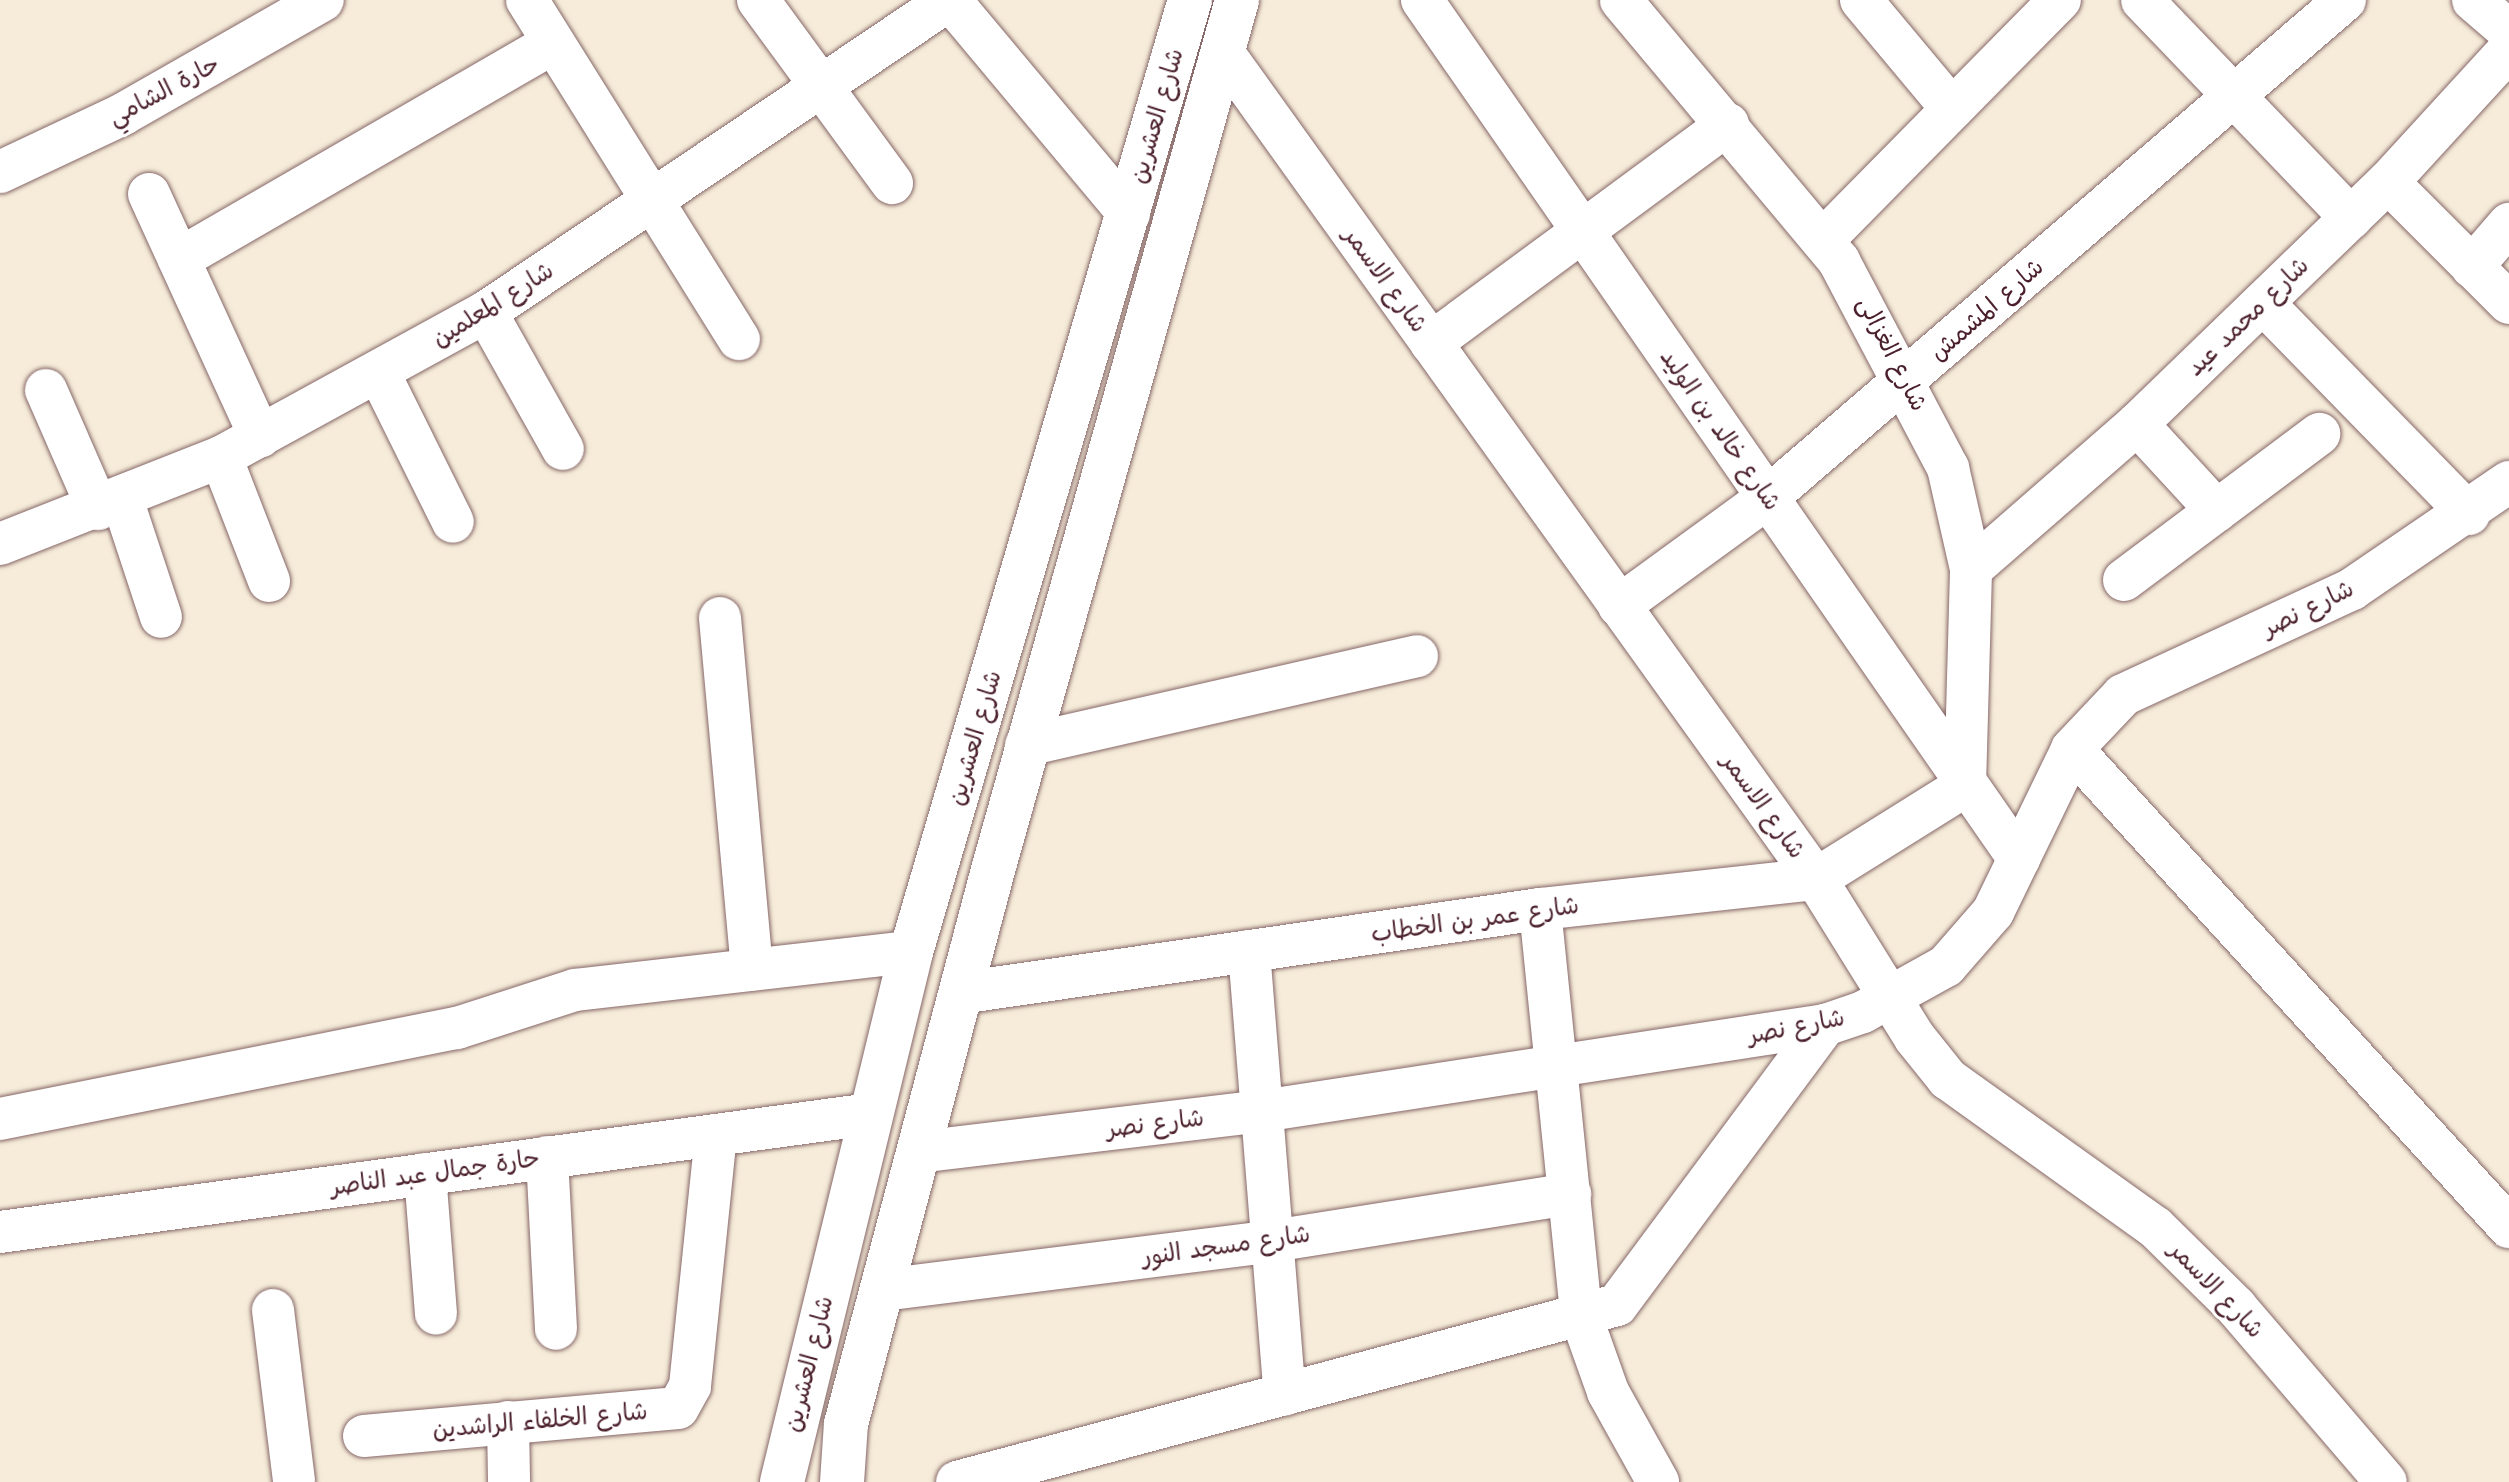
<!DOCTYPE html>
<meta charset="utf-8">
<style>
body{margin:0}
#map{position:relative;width:2509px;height:1482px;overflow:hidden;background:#f6ecd9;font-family:"Shantell Sans","Playpen Sans Arabic",sans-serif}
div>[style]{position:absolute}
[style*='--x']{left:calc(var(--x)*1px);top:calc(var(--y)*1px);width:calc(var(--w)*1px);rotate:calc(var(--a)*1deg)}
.roads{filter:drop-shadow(0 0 2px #866768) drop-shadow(0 0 2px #866768)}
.minor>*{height:42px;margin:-21px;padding:0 21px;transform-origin:21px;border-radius:21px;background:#fff}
.major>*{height:44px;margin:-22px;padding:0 22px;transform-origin:22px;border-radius:22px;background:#fff}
span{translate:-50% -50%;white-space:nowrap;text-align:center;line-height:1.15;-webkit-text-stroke:6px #fff;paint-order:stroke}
.street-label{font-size:24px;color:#4a1f2b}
</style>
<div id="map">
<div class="roads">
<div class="minor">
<i style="--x:527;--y:0;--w:400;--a:58"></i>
<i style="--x:758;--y:0;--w:227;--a:53.8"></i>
<i style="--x:950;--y:0;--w:279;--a:50.1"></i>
<i style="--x:1422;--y:0;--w:1046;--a:55.2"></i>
<i style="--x:1861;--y:0;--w:142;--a:50.1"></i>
<i style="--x:2142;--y:0;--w:302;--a:46.2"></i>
<i style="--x:2473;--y:0;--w:48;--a:40.7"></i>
<i style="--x:1222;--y:51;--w:1019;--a:54.34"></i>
<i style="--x:1816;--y:879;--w:187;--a:58.1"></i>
<i style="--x:1915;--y:1038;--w:53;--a:51.2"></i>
<i style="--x:1948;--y:1079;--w:254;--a:35.6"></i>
<i style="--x:2155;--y:1227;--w:114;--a:44.6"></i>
<i style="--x:2236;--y:1307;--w:230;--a:49.4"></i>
<i style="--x:0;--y:172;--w:136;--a:-25.2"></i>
<i style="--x:123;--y:114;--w:230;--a:-29.7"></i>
<i style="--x:2388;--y:182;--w:171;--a:45"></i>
<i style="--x:149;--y:194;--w:267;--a:65.4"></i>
<i style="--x:1824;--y:239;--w:336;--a:-45.4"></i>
<i style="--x:179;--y:259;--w:432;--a:-30"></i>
<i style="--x:2472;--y:267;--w:57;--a:-49.3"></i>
<i style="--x:2263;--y:303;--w:295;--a:45.7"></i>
<i style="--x:486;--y:312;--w:157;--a:60.7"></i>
<i style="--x:1431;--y:343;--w:369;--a:-36.4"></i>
<i style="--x:379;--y:373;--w:166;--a:63.6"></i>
<i style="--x:46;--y:390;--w:130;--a:66.4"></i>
<i style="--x:2137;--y:424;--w:118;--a:47.4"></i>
<i style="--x:221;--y:457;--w:133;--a:68.8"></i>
<i style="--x:122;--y:499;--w:124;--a:71.7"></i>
<i style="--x:0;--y:544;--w:238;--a:-21.5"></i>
<i style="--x:221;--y:457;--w:302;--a:-28.7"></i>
<i style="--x:486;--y:312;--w:558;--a:-33.97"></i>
<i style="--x:1971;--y:569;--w:220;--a:-41.1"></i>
<i style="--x:2137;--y:424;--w:349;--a:-44"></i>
<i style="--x:2388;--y:182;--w:179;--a:-47.5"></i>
<i style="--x:2124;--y:580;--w:244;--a:-36.8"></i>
<i style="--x:1619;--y:606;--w:183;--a:-36.1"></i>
<i style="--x:1767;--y:498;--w:763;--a:-40.75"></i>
<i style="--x:720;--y:618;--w:353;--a:84.8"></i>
<i style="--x:1026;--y:745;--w:401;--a:-12.8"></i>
<i style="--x:2072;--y:749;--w:648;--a:47.57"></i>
<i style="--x:1540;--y:909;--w:409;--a:84.2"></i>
<i style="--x:1581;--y:1316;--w:81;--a:70.4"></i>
<i style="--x:1608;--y:1392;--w:103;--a:60.9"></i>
<i style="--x:1249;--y:951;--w:445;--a:85.4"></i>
<i style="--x:960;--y:993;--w:586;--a:-8.24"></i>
<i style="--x:1540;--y:909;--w:278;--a:-6.2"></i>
<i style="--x:1816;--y:879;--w:176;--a:-32"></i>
<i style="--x:1965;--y:786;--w:217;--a:-88.4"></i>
<i style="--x:1971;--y:569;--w:104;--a:-102.8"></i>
<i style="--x:1948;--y:468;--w:234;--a:-117.8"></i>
<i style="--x:1839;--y:261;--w:340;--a:-129.9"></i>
<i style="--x:0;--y:1119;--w:466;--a:-11.3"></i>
<i style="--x:457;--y:1028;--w:124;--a:-17.9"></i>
<i style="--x:575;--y:990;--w:338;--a:-6.5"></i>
<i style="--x:918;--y:1152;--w:346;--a:-6.8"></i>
<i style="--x:1262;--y:1111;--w:570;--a:-8.68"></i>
<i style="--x:1825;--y:1025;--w:40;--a:-18.9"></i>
<i style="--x:1863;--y:1012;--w:95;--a:-29"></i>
<i style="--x:1946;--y:966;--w:72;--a:-49"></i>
<i style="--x:1993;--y:912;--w:181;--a:-64.1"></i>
<i style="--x:2072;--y:749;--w:74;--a:-46.6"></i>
<i style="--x:2123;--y:695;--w:252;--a:-24.8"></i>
<i style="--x:2352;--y:589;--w:190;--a:-34.3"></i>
<i style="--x:547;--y:1157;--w:172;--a:87"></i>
<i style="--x:425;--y:1174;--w:140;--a:85.5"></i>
<i style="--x:0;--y:1232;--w:878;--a:-7.72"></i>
<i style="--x:882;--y:1290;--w:394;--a:-7.1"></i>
<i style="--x:1273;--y:1241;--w:301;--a:-9"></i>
<i style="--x:273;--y:1310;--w:173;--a:83"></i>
<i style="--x:508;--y:1422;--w:60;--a:89"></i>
<i style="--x:364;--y:1436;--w:315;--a:-5.1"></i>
<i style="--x:678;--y:1408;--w:25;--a:-61"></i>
<i style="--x:690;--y:1386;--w:252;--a:-84.1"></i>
<i style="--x:957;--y:1482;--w:683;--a:-15.01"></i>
<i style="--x:1617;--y:1305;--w:349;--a:-53.4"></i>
</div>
<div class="major">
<i style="--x:782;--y:1482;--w:545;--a:-76.32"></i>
<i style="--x:911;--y:952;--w:992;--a:-73.67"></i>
<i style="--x:842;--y:1482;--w:58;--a:-86.1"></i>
<i style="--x:846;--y:1424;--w:573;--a:-75.14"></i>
<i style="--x:993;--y:870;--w:904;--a:-74.33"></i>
</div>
</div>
<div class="street-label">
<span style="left:164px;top:91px;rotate:-28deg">حارة الشامي</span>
<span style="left:1157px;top:116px;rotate:-74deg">شارع العشرين</span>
<span style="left:1385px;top:280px;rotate:54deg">شارع الاسمر</span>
<span style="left:493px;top:305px;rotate:-32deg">شارع المعلمين</span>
<span style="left:1987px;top:310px;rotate:-41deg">شارع المشمش</span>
<span style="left:2248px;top:317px;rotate:-44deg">شارع محمد عيد</span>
<span style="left:1892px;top:354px;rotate:63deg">شارع الغزالى</span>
<span style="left:1720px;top:430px;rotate:55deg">شارع خالد بن الوليد</span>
<span style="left:2308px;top:609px;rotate:-26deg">شارع نصر</span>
<span style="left:975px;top:738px;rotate:-74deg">شارع العشرين</span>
<span style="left:1763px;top:806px;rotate:54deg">شارع الاسمر</span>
<span style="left:1475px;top:920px;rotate:-8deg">شارع عمر بن الخطاب</span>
<span style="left:1796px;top:1027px;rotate:-11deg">شارع نصر</span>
<span style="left:1155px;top:1124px;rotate:-7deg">شارع نصر</span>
<span style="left:435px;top:1173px;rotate:-8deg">حارة جمال عبد الناصر</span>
<span style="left:1226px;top:1246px;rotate:-8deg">شارع مسجد النور</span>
<span style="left:2216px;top:1290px;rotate:46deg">شارع الاسمر</span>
<span style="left:809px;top:1364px;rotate:-76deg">شارع العشرين</span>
<span style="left:540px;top:1421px;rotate:-5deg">شارع الخلفاء الراشدين</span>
</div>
</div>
